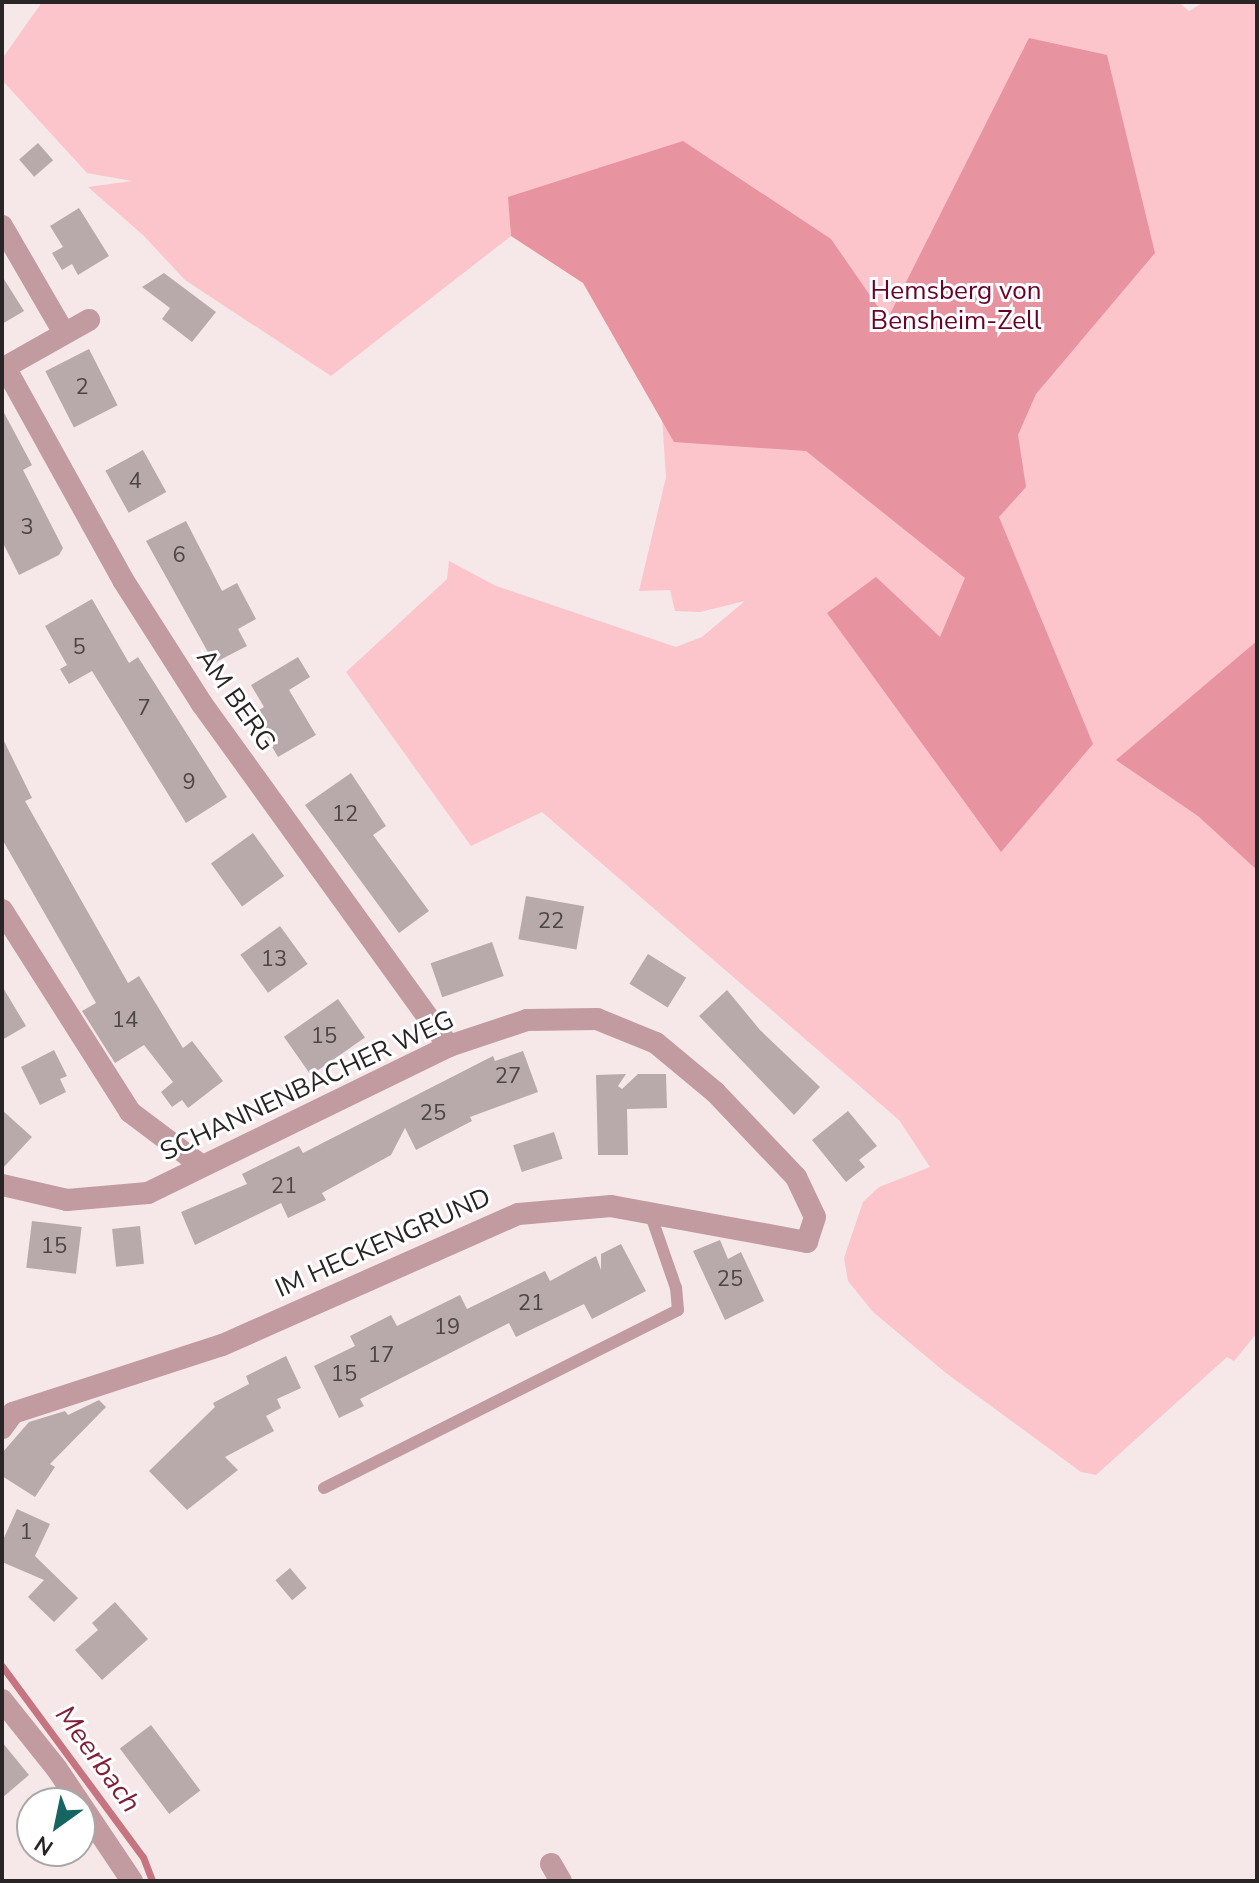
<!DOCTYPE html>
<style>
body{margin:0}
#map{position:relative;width:1259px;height:1883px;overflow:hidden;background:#f6e7e9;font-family:"Nunito Sans",sans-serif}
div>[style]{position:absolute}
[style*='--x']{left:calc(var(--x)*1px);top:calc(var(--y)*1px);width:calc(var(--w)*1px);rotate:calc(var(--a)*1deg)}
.green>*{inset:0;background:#fbc5cb}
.forest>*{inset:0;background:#e793a0}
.stream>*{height:7px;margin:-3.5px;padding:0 3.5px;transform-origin:3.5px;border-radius:3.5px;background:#c57480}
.building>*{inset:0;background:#b8aaab;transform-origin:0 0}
.service>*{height:12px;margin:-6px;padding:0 6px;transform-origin:6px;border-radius:6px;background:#c29ba0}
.minor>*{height:22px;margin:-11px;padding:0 11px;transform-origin:11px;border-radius:11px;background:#c29ba0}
.tertiary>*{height:22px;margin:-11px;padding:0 11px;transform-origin:11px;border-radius:11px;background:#c29ba0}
span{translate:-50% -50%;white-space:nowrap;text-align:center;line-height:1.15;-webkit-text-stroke:6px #fff;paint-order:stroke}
.number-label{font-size:22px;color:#4d4646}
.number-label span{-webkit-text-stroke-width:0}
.park-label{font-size:26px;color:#6a0126}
.street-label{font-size:26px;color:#292425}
.water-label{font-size:28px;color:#811f38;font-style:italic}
.frame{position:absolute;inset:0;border:4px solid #292425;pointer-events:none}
.north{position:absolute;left:16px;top:1787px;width:80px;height:80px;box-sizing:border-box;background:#fff;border:2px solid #a9a7a8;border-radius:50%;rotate:213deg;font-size:22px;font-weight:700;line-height:32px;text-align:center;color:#292425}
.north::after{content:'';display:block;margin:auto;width:28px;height:36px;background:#176561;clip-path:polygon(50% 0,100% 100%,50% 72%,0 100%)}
</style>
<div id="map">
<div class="green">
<i style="clip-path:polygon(42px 2px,1178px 2px,1189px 11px,1204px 2px,1257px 2px,1257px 1333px,1234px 1361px,1227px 1357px,1096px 1475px,1081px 1472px,946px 1373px,873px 1312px,848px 1281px,844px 1258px,863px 1202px,879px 1187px,930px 1167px,899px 1120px,542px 812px,471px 846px,346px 672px,447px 579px,449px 561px,496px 586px,676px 647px,702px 637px,745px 601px,700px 612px,675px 611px,670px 590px,639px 591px,666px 477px,657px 342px,510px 221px,511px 236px,331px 376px,185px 280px,143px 235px,88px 187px,132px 181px,87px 173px,2px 80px,2px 59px)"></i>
</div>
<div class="forest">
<i style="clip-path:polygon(1029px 38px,1107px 55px,1155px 253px,1036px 394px,1018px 435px,1026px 487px,999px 517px,1093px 744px,1001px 852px,827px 613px,876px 577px,940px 637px,965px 578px,806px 451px,674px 442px,583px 283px,511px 236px,508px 197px,683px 141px,831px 239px,887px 320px)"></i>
<i style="clip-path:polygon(1257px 641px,1257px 870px,1198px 816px,1116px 760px)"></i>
</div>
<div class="stream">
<i style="--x:2;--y:1666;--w:237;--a:53.6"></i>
<i style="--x:143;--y:1857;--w:26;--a:69"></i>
</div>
<div class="building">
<i style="left:38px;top:143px;width:23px;height:25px;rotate:49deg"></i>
<i style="clip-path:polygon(79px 208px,109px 256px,78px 275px,72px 264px,62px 270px,52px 253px,63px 247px,50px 226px)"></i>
<i style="clip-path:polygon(164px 273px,216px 312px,192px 342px,162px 319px,170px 308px,142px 287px)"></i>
<i style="clip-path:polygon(2px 276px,24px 311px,2px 324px)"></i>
<i style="left:89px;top:349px;width:63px;height:49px;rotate:63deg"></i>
<i style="clip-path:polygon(2px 409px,32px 465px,23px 470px,63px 548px,59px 555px,19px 575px,2px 541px)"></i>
<i style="left:143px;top:450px;width:48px;height:43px;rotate:61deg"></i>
<i style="clip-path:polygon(186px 521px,222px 591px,237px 583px,256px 619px,238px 629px,247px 646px,214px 663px,146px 541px)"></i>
<i style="clip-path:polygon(92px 599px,129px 663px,138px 657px,227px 797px,186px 823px,92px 671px,69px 684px,60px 669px,67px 665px,45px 626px)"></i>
<i style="clip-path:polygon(298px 657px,310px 677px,289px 690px,316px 735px,278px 757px,253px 714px,264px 707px,251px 685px)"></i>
<i style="clip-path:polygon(2px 737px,32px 798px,25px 801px,128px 983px,139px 976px,183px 1048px,192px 1041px,223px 1081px,188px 1108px,182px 1100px,172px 1107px,161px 1092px,173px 1082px,144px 1045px,115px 1063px,82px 1011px,96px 1003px,2px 839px)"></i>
<i style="clip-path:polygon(351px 773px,386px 826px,373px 835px,429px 911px,399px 933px,305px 805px)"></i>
<i style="left:253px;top:833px;width:53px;height:52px;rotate:54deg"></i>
<i style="left:526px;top:896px;width:59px;height:44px;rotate:10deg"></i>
<i style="left:280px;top:926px;width:47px;height:49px;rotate:54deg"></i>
<i style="left:492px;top:942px;width:36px;height:65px;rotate:71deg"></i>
<i style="left:648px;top:954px;width:45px;height:35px;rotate:32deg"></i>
<i style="clip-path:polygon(2px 986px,26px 1026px,2px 1040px)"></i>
<i style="clip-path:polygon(727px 990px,760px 1030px,820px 1087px,794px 1115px,699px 1016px)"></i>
<i style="left:338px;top:999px;width:47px;height:66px;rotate:55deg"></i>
<i style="clip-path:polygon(54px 1050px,67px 1076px,60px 1079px,66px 1092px,40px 1105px,21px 1067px)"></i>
<i style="clip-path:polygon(523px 1051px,538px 1092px,470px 1117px,472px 1121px,416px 1150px,405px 1128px,391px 1155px,322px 1193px,326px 1200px,288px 1218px,281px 1203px,195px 1245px,181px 1212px,247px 1184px,242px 1174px,299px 1146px,303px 1153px,493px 1056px,495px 1061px)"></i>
<i style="clip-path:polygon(626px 1074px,618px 1086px,622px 1089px,638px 1074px,666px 1074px,667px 1108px,627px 1109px,628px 1155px,598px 1155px,596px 1075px)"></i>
<i style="clip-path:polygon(2px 1110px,32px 1137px,2px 1169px)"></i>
<i style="clip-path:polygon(848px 1111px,877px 1146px,859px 1160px,865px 1167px,846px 1182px,812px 1140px)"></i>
<i style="left:554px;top:1132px;width:28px;height:43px;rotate:72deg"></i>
<i style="left:32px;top:1221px;width:50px;height:47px;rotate:7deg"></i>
<i style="left:140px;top:1226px;width:38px;height:28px;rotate:84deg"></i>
<i style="clip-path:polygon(720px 1240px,728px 1259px,741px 1252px,764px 1301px,725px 1320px,693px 1251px)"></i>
<i style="clip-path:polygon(621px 1244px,646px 1291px,592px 1319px,584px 1304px,516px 1337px,509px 1323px,360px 1399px,364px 1406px,339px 1418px,314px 1366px,355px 1346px,350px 1336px,391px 1315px,397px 1326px,460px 1295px,467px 1309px,545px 1271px,550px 1281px,596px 1256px,601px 1270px,601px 1254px)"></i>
<i style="clip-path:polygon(286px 1356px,301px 1388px,277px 1399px,281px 1408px,266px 1416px,274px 1431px,225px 1457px,238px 1470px,187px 1510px,149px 1471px,215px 1407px,213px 1403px,249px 1384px,246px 1376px)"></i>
<i style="clip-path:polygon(99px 1400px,106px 1407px,50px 1464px,55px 1467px,35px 1497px,2px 1476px,2px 1453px,29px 1422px,65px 1411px,68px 1415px)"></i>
<i style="clip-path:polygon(17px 1509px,50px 1524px,35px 1556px,78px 1598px,54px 1622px,28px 1597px,44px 1580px,2px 1562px,2px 1542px)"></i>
<i style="left:290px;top:1568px;width:26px;height:19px;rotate:50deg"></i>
<i style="clip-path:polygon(115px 1602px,148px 1639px,102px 1680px,75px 1650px,98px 1630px,92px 1623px)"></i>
<i style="left:151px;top:1725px;width:82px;height:39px;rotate:53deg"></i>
<i style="clip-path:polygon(2px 1742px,29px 1775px,2px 1798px)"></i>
</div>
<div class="service">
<i style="--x:324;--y:1488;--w:396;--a:-26.7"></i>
<i style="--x:678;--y:1310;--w:22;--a:-95"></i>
<i style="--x:676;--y:1288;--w:79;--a:-109.1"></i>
</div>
<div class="minor">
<i style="--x:2;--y:226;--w:124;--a:59.9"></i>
<i style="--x:5;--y:367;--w:244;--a:61"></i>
<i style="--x:123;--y:580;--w:147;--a:57.5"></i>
<i style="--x:202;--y:704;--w:422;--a:54.2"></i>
<i style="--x:2;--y:369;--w:100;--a:-29.4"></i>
<i style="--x:2;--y:910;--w:239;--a:57.6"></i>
<i style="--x:130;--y:1112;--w:90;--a:36.9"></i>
<i style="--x:2;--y:1185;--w:67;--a:13"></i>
<i style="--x:67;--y:1200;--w:81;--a:-4.9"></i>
<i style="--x:148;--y:1193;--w:335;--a:-26"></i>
<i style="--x:449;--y:1046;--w:82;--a:-18.4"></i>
<i style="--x:527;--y:1020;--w:70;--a:-0.8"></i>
<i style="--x:597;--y:1019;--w:64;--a:22.1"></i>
<i style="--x:656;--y:1043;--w:77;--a:39.7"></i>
<i style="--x:715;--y:1092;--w:117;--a:46.4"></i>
<i style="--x:796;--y:1177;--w:44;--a:64.6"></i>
<i style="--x:815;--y:1217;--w:26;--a:108"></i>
<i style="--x:807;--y:1242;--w:199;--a:-169.6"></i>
<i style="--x:611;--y:1206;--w:93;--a:175.1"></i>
<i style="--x:518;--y:1214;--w:324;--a:156.1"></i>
<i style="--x:222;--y:1345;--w:220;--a:162"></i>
<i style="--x:13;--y:1413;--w:19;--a:126"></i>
<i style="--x:551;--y:1864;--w:20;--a:60"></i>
</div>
<div class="tertiary">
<i style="--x:2;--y:1700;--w:88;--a:51.4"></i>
<i style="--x:57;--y:1769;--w:135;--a:56.2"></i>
</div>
<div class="number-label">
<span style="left:82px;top:388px">2</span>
<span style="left:135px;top:482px">4</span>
<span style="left:27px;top:528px">3</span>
<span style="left:179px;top:556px">6</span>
<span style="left:79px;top:648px">5</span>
<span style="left:144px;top:709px">7</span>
<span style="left:189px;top:783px">9</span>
<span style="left:345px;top:815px">12</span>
<span style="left:551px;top:922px">22</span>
<span style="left:274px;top:960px">13</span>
<span style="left:125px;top:1021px">14</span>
<span style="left:324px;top:1037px">15</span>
<span style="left:508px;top:1077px">27</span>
<span style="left:433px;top:1114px">25</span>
<span style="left:284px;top:1187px">21</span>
<span style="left:54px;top:1247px">15</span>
<span style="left:730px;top:1280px">25</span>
<span style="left:531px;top:1304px">21</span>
<span style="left:447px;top:1328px">19</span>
<span style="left:381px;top:1356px">17</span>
<span style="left:344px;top:1375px">15</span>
<span style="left:26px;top:1533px">1</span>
</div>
<div class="park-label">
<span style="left:956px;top:306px">Hemsberg von<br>Bensheim-Zell</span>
</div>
<div class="street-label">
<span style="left:236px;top:700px;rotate:55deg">AM BERG</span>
<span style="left:307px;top:1086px;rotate:-25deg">SCHANNENBACHER WEG</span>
<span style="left:383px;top:1243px;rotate:-24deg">IM HECKENGRUND</span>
</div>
<div class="water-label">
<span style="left:98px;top:1759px;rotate:54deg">Meerbach</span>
</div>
<div class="frame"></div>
<div class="north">N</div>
</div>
